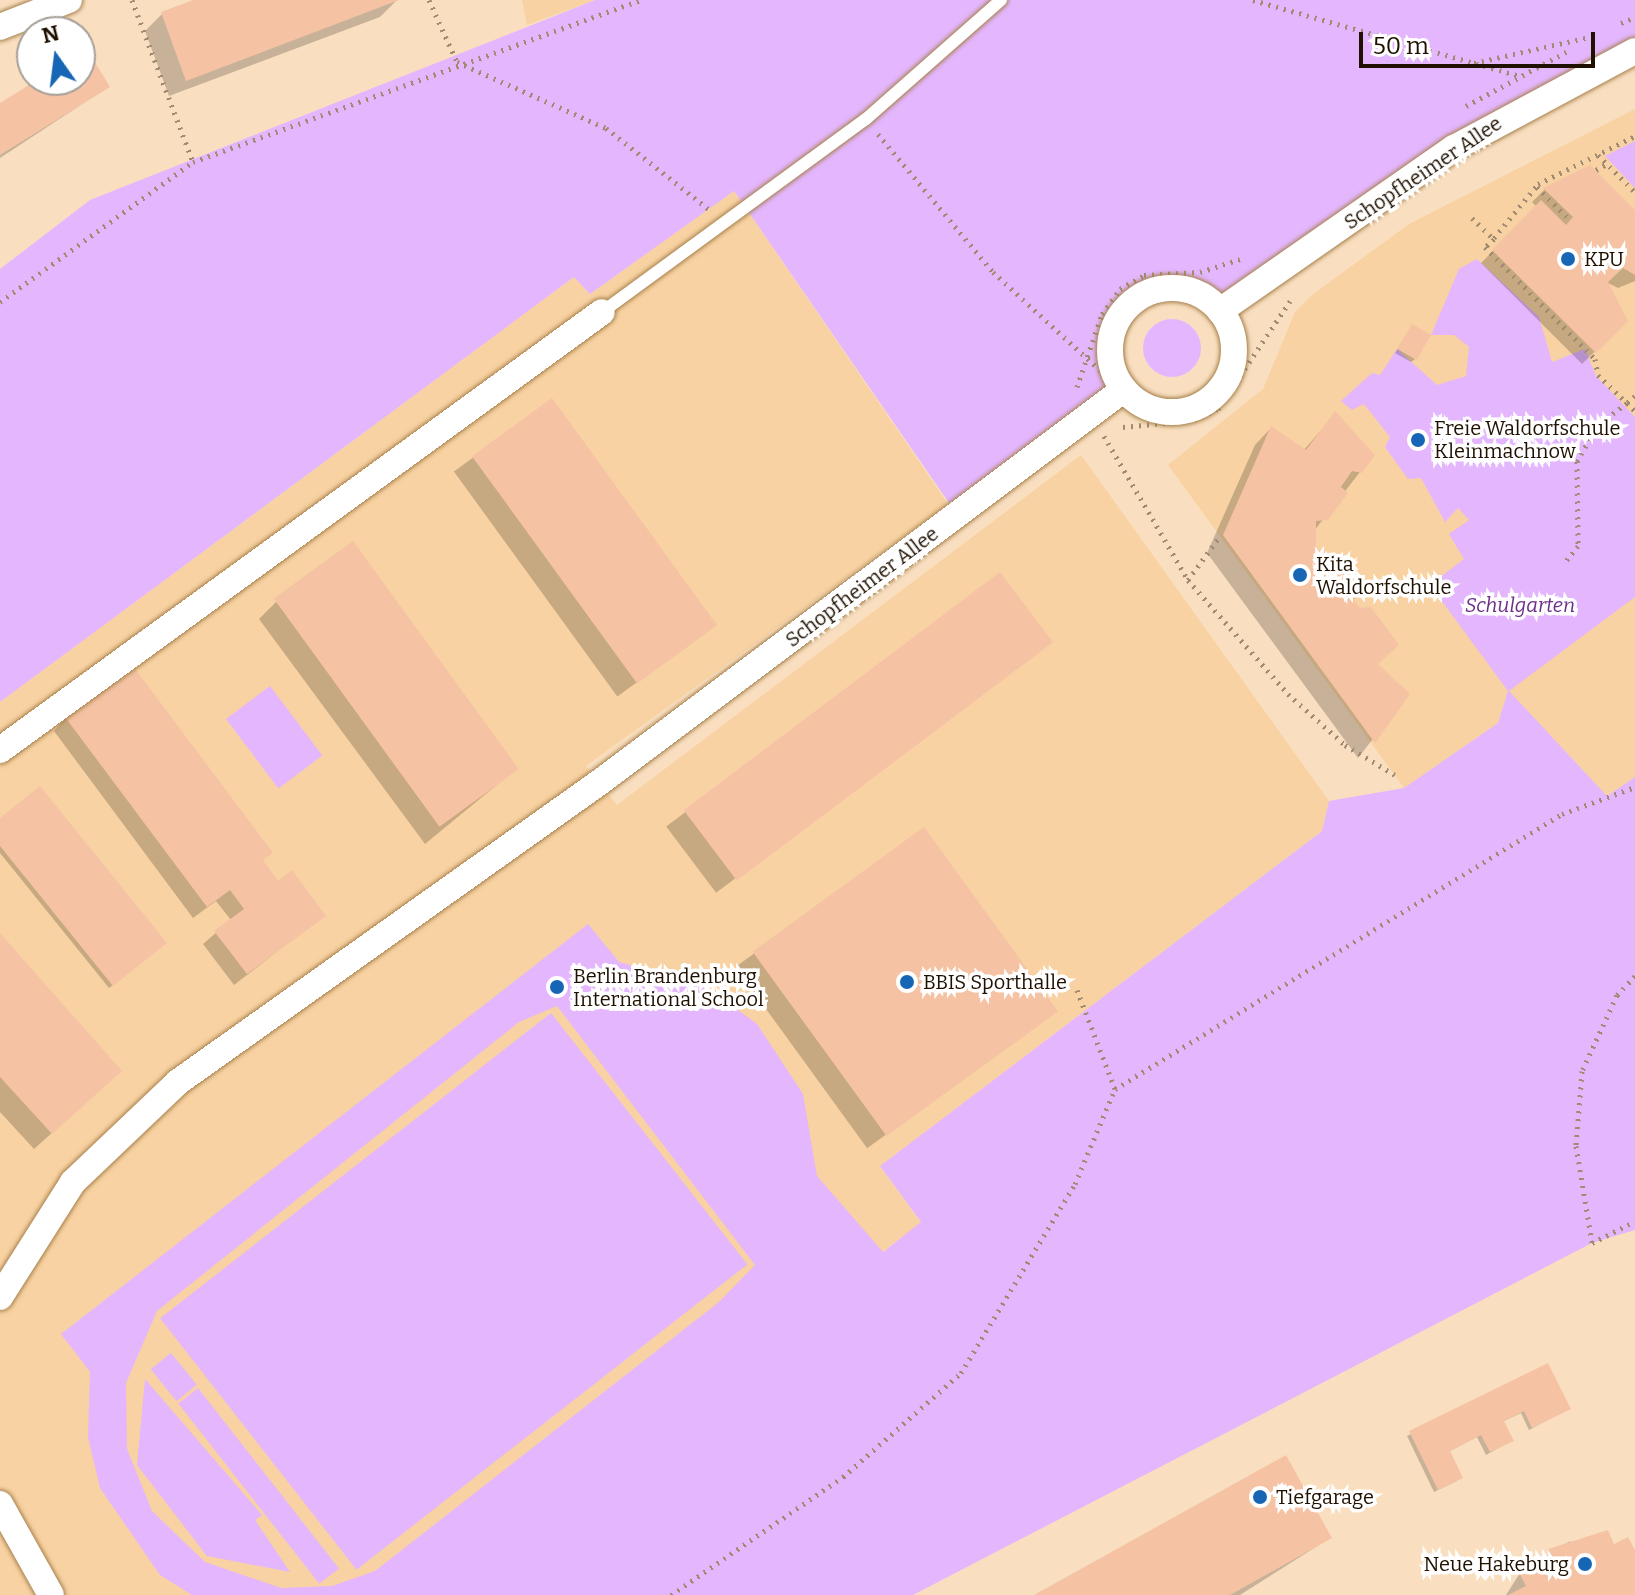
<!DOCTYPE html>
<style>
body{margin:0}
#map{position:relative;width:1635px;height:1595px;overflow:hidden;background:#f9dfc0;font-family:Bitter,serif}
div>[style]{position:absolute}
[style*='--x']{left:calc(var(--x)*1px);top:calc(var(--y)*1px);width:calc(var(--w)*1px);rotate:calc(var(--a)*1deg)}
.built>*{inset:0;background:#f8d2a2}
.green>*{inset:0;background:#e4b6fe;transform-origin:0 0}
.round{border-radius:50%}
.shadow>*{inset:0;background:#0003;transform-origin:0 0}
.building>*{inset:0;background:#f5c3a4;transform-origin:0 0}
.path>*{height:5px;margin-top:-2.5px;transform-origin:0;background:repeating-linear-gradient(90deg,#a08b72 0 2px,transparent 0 8px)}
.roads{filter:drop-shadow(0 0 2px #a7804c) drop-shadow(0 0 2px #a7804c)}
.lane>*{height:12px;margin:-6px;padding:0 6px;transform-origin:6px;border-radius:6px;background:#fff}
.street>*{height:26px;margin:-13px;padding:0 13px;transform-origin:13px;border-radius:13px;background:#fff}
.street>.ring{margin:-13px;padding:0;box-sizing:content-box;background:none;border:26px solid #fff;border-radius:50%}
.dots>*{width:22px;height:22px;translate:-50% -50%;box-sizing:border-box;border:4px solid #fff;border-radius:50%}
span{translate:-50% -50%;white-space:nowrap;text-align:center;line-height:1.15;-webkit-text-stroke:7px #fff;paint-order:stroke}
.street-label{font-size:20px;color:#1f1000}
.poi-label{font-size:20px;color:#1f1000}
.left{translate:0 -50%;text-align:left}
.right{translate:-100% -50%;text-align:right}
.park-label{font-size:20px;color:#6b2f87;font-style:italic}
.north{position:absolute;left:16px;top:16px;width:80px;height:80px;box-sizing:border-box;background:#fff;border:2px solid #a59f99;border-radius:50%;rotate:346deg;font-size:22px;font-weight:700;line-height:32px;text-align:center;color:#1f1000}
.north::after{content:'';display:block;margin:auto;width:28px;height:36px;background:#1766b5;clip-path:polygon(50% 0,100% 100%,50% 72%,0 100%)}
.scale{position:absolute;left:1359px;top:32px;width:236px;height:36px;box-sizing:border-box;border:4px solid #1f1000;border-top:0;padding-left:10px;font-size:24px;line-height:28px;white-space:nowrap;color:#1f1000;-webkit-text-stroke:6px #fff;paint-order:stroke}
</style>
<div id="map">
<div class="built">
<i style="clip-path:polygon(522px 0,595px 0,527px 25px)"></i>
<i style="clip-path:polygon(1635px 109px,1635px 777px,1607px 796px,1509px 692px,1498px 723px,1404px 788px,1168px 465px,1263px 389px,1295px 312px,1312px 295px,1409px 224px)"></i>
<i style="clip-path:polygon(734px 191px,948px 504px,586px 766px,617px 805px,1081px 455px,1329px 801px,1322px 831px,880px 1166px,921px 1223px,882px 1252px,863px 1235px,400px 1595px,0 1595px,0 702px,574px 277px,590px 294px)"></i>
</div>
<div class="green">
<i style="clip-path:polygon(595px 0,1635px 0,1635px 51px,1514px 113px,1220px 311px,1188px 289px,1168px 287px,1132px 302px,1110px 334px,1113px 373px,1123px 390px,958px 516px,734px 191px,590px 294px,574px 277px,0 702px,0 269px,90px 200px)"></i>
<i style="clip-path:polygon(1635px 141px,1635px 188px,1605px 156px)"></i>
<i style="clip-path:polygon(evenodd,1477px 259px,1539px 317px,1552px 362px,1585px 349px,1596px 376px,1635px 417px,1635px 597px,1509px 691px,1607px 796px,1635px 777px,1635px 1230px,1592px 1243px,913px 1595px,192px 1595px,160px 1575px,100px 1488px,88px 1437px,90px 1372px,61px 1334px,588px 924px,619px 962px,704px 985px,757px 1024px,803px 1094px,817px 1176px,883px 1252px,921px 1222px,880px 1166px,1322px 831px,1329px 801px,1404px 788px,1498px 723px,1508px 691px,1430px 585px,1464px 559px,1449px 534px,1469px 520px,1458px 508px,1445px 522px,1421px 478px,1408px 479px,1385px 447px,1390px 437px,1364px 404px,1352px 410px,1341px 401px,1372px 373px,1380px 375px,1397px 349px,1437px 385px,1466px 376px,1469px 347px,1454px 335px,1431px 335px,1459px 269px,1477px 259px,557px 1006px,755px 1265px,719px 1302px,375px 1571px,332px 1586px,281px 1588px,205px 1562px,152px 1511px,127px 1449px,126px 1383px,157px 1311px,519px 1022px,557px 1006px)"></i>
<i class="round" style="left:1143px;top:319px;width:58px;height:58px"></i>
<i style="left:270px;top:686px;width:87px;height:55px;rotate:53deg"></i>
<i style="left:551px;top:1013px;width:319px;height:496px;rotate:52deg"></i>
<i style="left:171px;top:1353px;width:41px;height:26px;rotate:51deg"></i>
<i style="clip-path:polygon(145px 1379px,262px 1515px,255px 1520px,290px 1572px,207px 1556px,137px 1465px)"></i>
<i style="left:198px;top:1388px;width:229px;height:25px;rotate:52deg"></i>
</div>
<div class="shadow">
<i style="clip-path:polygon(198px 0,397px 0,380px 17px,169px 96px,145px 31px,162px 14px)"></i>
<i style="clip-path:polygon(80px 56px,108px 87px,0 158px,0 105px,41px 80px,80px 80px)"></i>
<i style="clip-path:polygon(1590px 167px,1635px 212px,1635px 281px,1618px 288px,1606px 282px,1626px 321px,1582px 364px,1481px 263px,1537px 207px,1532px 202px,1544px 190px)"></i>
<i style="clip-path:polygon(1409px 330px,1415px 359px,1411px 362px,1395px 353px)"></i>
<i style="left:551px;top:401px;width:278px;height:120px;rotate:54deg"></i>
<i style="clip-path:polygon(1335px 414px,1360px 472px,1314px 531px,1314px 550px,1359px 594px,1352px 601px,1376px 665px,1408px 694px,1358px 758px,1207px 553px,1255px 445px,1271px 428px,1303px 451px)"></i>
<i style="left:1000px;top:575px;width:83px;height:418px;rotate:53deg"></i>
<i style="clip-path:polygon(276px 602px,516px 769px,425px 844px,259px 619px)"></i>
<i style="clip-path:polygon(66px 718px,261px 862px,278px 884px,324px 915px,234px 985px,203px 944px,231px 920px,216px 901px,193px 918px,54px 731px)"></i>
<i style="clip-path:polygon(0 820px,161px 946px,109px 988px,0 853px)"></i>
<i style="left:924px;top:830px;width:224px;height:233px;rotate:54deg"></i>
<i style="clip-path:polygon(0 935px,103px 1087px,34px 1149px,0 1112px)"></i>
<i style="clip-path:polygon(1547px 1365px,1568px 1409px,1529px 1430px,1521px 1413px,1502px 1422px,1511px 1441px,1486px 1455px,1477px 1437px,1448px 1452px,1457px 1481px,1434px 1492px,1407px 1436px)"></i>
<i style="clip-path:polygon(1330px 1538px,1240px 1595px,1038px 1595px)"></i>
<i style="clip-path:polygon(1570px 1541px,1574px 1548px,1614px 1546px,1635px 1555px,1635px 1595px,1506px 1595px,1520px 1573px)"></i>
</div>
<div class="building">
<i style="clip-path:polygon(193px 0,399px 0,186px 81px,161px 12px)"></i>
<i style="clip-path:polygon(87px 49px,110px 87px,0 155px,0 103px,37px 80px,80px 80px,80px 54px)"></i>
<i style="clip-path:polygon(1590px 165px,1635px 210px,1635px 275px,1623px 268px,1608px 282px,1628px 321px,1596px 353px,1492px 250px,1541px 200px,1566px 225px,1573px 217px,1543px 188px)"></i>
<i style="left:1412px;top:324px;width:22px;height:29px;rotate:30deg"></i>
<i style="left:552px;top:398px;width:281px;height:99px;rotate:54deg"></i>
<i style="clip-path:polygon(1335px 411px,1375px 455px,1362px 473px,1352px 471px,1341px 487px,1348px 493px,1328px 520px,1316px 521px,1316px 549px,1333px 555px,1362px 594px,1353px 599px,1360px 608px,1371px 607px,1399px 645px,1378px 664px,1410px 694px,1375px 743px,1223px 535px,1271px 426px,1306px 450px)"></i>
<i style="left:353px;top:541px;width:282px;height:98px;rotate:54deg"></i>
<i style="left:1000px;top:572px;width:88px;height:396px;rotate:53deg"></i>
<i style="clip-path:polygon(133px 666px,273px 853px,263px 860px,278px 881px,292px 870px,326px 916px,247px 974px,214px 931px,244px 909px,230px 890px,207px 907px,65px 717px)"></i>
<i style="clip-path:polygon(40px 786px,167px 943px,113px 986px,0 846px,0 818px)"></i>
<i style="left:924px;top:827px;width:228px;height:212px;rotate:54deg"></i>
<i style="clip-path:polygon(0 933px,122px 1071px,52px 1134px,0 1077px)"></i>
<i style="clip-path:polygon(1548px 1363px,1571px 1409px,1532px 1428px,1524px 1411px,1504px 1421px,1514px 1441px,1490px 1452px,1481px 1435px,1450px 1451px,1463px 1478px,1438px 1490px,1409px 1431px)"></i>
<i style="clip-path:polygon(1286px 1455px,1332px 1538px,1230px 1595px,1034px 1595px)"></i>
<i style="clip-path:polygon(1608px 1530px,1614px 1544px,1628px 1537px,1635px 1550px,1635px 1595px,1508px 1595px,1526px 1586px,1519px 1572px,1552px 1556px,1548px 1549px)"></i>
</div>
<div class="path">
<i style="--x:132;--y:0;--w:173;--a:69.4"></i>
<i style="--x:429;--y:0;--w:68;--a:65.7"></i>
<i style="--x:457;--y:62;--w:163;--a:23.9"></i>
<i style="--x:606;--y:128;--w:132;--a:38.3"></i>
<i style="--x:1253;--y:0;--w:277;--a:15.9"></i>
<i style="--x:1621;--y:23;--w:15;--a:-23"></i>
<i style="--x:1474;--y:63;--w:127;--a:-12.7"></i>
<i style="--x:1466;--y:106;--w:114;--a:-28.4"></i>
<i style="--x:878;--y:134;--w:180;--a:50.2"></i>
<i style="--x:993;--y:272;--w:147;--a:42.5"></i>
<i style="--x:1598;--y:155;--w:52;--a:45"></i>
<i style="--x:1596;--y:170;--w:13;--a:-29"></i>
<i style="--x:1537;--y:187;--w:47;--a:45"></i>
<i style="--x:1472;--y:218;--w:30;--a:44"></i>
<i style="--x:1494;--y:239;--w:12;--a:138"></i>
<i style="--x:1485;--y:247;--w:157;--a:45.5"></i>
<i style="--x:1595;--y:359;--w:16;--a:79"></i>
<i style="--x:1598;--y:375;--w:40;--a:44"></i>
<i style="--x:1627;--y:403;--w:36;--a:143"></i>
<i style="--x:1598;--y:425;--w:42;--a:120.3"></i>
<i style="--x:1577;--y:461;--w:85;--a:89.3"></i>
<i style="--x:1578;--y:546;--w:22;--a:129"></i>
<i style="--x:1494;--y:238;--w:70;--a:-50.8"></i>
<i style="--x:1538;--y:184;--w:108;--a:-26.3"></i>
<i style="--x:0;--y:302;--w:238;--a:-36"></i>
<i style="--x:193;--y:162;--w:475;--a:-19.9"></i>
<i style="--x:1077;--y:387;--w:77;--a:-71.1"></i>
<i style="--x:1102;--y:314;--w:31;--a:-54"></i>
<i style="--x:1120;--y:289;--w:28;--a:-30"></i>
<i style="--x:1144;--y:275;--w:56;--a:-3.1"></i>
<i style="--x:1200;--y:272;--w:42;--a:-18"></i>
<i style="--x:1635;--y:396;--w:11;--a:139"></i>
<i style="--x:1627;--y:403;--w:11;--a:45"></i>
<i style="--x:1123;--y:427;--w:71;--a:-5.6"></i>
<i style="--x:1194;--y:420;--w:26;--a:-25"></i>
<i style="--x:1218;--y:409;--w:130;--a:-56.3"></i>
<i style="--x:1104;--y:436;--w:167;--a:59.7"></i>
<i style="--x:1188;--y:580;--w:152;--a:48.7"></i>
<i style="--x:1288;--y:694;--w:76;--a:41.8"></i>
<i style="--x:1345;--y:745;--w:58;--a:31"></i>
<i style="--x:1188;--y:580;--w:54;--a:-54"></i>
<i style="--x:1635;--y:976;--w:26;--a:133"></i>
<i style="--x:1617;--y:995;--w:84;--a:114.7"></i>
<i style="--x:1582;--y:1071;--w:75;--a:94.6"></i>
<i style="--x:1576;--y:1146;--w:98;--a:80.6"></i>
<i style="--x:1592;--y:1243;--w:48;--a:-27.1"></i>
<i style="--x:1077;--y:990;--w:106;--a:69"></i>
<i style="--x:671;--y:1595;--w:209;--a:-34.5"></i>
<i style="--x:843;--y:1477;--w:157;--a:-41.4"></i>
<i style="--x:961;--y:1373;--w:221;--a:-58.9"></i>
<i style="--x:1075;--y:1184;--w:103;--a:-67.2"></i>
<i style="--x:1115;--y:1089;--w:525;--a:-31.6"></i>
<i style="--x:1562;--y:814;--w:78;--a:-20.3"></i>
</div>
<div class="roads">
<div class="lane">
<i style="--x:602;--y:312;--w:327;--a:-36.2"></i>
<i style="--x:866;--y:119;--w:180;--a:-41.4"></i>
</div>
<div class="street">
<i style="--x:0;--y:27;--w:74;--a:-21.4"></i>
<i class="ring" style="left:1110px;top:288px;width:98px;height:98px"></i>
<i style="--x:1220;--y:311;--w:285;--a:-34.9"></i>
<i style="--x:1454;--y:148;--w:205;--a:-28.2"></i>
<i style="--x:0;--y:750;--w:744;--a:-36.04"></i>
<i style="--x:0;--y:1297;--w:136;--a:-57.6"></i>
<i style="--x:73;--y:1182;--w:145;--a:-43.6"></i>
<i style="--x:178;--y:1082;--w:518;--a:-35.41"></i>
<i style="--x:600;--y:782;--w:654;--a:-36.85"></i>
<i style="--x:0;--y:1504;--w:104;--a:60.7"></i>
</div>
</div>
<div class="dots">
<i style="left:1568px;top:259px;background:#1766b5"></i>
<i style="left:1418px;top:440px;background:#1766b5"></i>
<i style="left:1300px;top:575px;background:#1766b5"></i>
<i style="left:907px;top:982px;background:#1766b5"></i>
<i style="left:557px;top:987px;background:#1766b5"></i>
<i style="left:1260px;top:1497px;background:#1766b5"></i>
<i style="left:1585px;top:1564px;background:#1766b5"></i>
</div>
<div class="street-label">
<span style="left:1423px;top:173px;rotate:-34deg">Schopfheimer Allee</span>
<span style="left:862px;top:587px;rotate:-37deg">Schopfheimer Allee</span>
</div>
<div class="poi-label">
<span class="left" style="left:1584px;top:259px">KPU</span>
<span class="left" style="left:1434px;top:440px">Freie Waldorfschule<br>Kleinmachnow</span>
<span class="left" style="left:1316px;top:576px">Kita<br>Waldorfschule</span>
<span class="left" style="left:573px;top:988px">Berlin Brandenburg<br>International School</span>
<span class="left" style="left:923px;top:982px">BBIS Sporthalle</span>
<span class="left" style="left:1276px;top:1497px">Tiefgarage</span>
<span class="right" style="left:1569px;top:1564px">Neue Hakeburg</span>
</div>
<div class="park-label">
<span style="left:1520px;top:605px">Schulgarten</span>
</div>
<div class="north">N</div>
<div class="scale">50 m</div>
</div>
